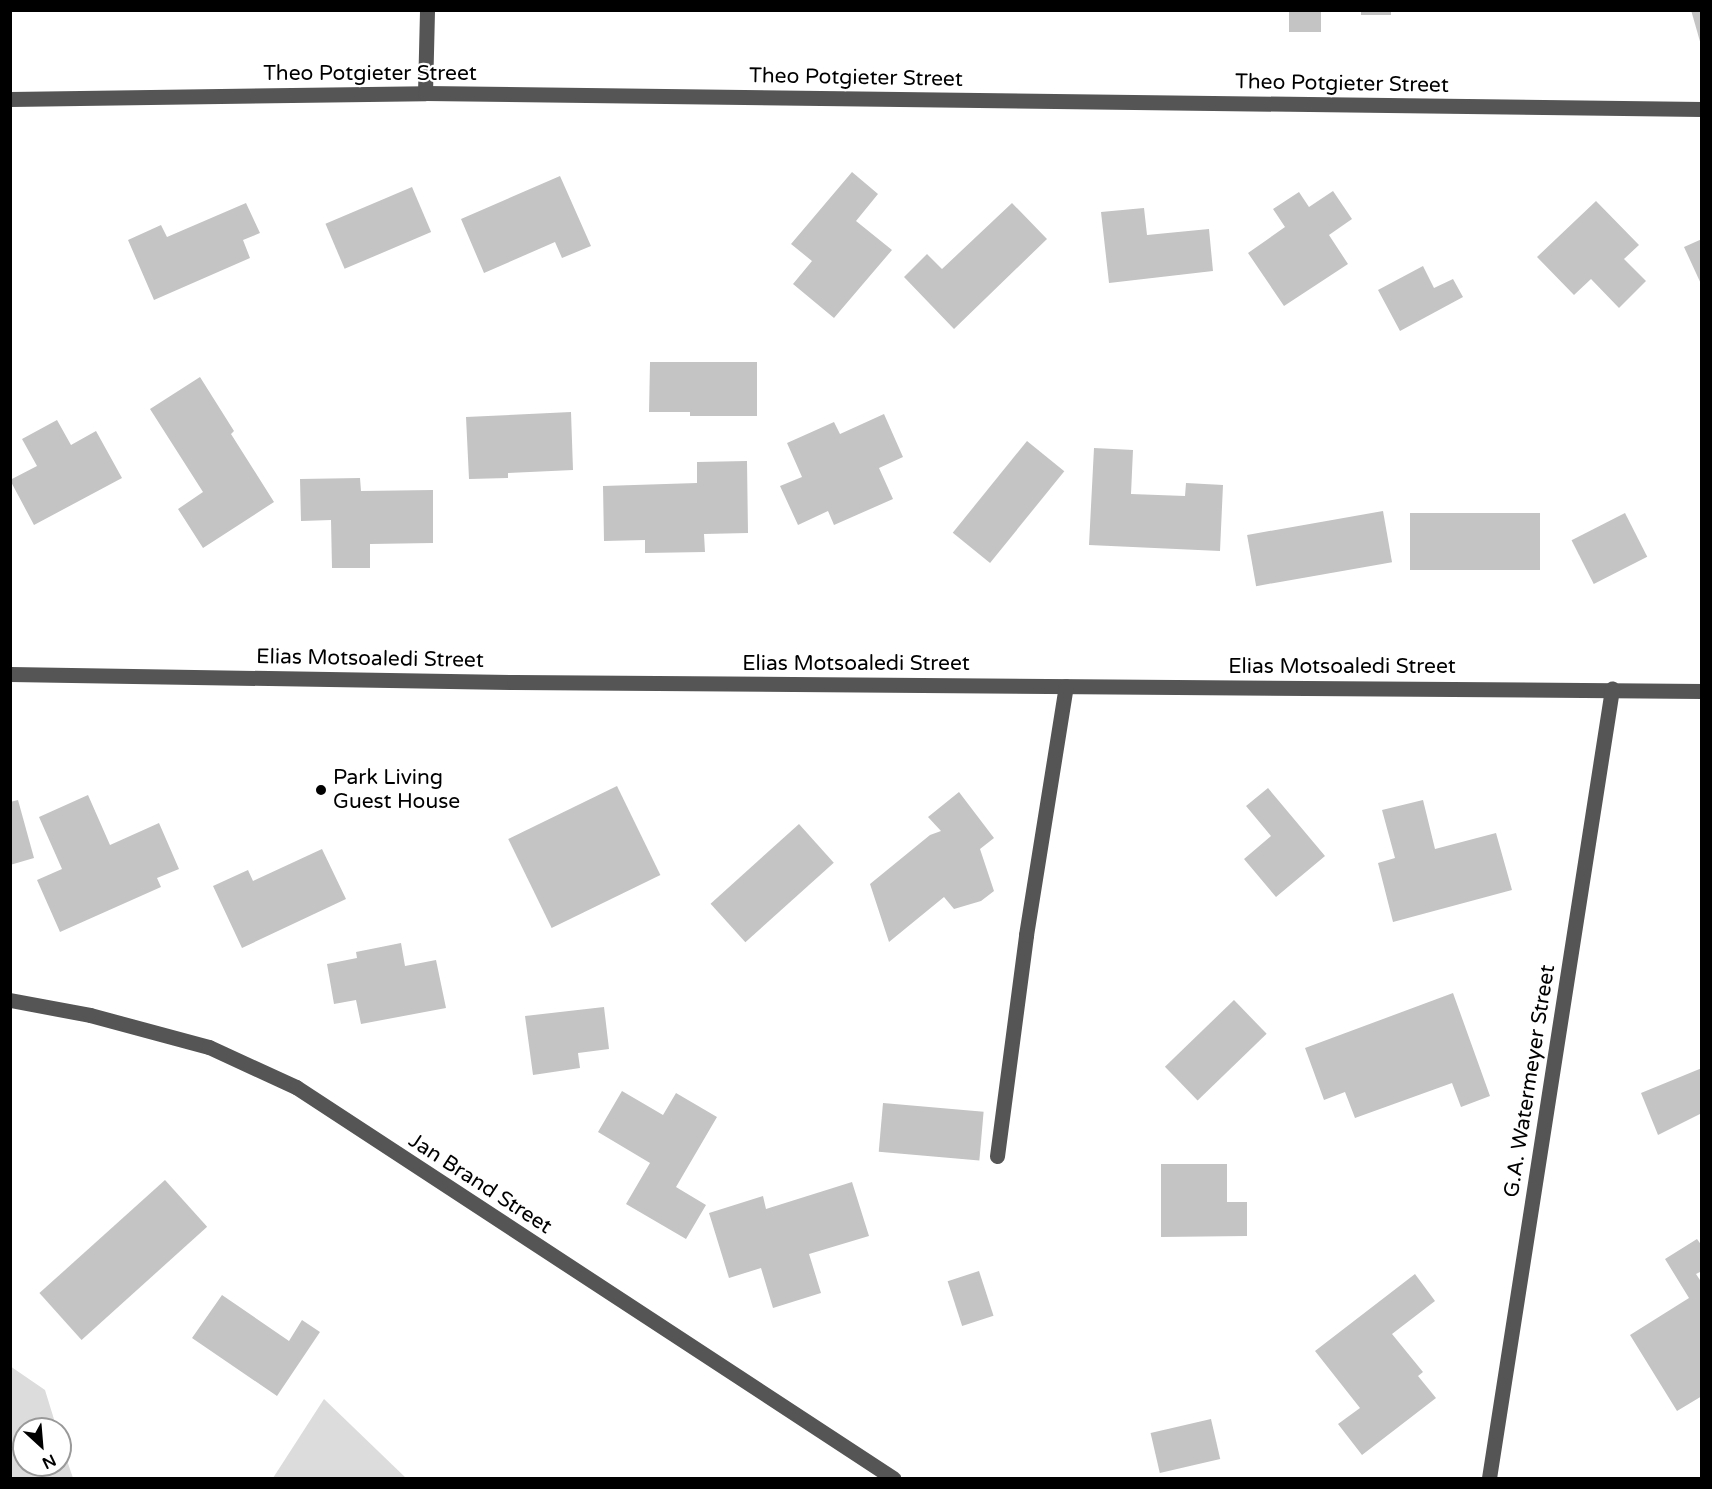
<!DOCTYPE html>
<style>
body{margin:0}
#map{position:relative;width:1712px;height:1489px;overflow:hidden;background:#fff;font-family:"Varela Round",sans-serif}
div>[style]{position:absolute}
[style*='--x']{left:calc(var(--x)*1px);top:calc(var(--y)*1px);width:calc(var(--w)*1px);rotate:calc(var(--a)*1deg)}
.green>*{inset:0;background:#dcdcdc}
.building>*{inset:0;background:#c4c4c4;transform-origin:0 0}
.minor>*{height:15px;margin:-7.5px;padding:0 7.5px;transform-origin:7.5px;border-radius:7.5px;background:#555}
.dots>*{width:16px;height:16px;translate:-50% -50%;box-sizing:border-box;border:3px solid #fff;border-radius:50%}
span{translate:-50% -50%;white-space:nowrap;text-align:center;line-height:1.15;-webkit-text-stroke:4.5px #fff;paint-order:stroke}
.street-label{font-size:21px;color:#000}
.poi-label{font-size:21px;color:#000}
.left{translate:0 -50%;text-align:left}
.frame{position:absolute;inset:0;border:12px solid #000;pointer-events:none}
.north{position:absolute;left:12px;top:1417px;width:60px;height:60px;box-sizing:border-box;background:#fff;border:2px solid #999;border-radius:50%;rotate:154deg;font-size:16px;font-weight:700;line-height:24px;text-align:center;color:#000}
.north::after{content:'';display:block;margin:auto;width:21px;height:27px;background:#000;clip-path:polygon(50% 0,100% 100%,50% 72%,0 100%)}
</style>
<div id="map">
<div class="green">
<i style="clip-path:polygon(10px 1366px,45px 1390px,57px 1429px,24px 1429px,24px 1465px,60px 1465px,60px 1440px,73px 1478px,11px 1478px)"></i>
<i style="clip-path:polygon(324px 1399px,406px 1478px,273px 1478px)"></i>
</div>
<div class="building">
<i style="left:1289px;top:10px;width:32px;height:22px"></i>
<i style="left:1361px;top:10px;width:30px;height:5px"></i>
<i style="clip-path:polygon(1691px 10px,1702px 10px,1702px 45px,1701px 45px)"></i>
<i style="clip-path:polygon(852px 172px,878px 194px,856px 221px,892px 250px,834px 318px,793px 284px,812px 261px,791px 244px)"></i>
<i style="clip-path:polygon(560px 176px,591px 246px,562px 258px,555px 242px,484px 273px,461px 219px)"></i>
<i style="left:412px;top:187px;width:49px;height:94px;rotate:67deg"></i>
<i style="clip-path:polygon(1333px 191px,1352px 219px,1329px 235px,1348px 264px,1284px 306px,1248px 253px,1285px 227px,1273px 209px,1299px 192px,1309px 207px)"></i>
<i style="clip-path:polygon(1596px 201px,1639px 245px,1624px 259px,1646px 281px,1619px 308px,1591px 279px,1574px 295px,1537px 257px)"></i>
<i style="clip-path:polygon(246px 203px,260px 233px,243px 240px,250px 258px,154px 300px,128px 240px,161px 225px,167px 237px)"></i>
<i style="clip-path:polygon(1012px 203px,1047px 239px,954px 329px,904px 277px,927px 254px,942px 269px)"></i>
<i style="clip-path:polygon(1144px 208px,1147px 235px,1209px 229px,1213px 271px,1109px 283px,1101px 212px)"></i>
<i style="clip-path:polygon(1702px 239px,1702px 286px,1684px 247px)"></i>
<i style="clip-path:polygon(1423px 266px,1434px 288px,1453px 279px,1463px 297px,1400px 331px,1378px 290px)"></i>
<i style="clip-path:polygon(650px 362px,757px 362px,757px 416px,690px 416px,690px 412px,649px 412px)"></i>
<i style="clip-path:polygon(200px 377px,234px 431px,231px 434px,274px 502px,203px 548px,178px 509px,203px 492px,150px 409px)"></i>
<i style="clip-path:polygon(571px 412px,573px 470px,508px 473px,508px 478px,469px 479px,466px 417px)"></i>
<i style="clip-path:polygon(884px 414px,903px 457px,879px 468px,893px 499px,834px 525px,828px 511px,798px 525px,780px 486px,802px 477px,787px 443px,834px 422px,840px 434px)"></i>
<i style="clip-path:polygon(57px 420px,71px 445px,96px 431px,122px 478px,34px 525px,10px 480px,37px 466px,22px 439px)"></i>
<i style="left:1027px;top:441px;width:48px;height:118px;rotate:39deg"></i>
<i style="clip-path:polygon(1094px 448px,1133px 450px,1131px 494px,1185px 496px,1186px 483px,1223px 485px,1220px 551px,1089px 545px)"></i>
<i style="clip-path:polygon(747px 461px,748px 533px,704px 534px,705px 552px,645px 553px,645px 540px,604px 541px,603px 486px,697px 483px,697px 462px)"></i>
<i style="clip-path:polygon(360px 478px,361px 491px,433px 490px,433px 543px,370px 544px,370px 568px,332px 568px,331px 520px,301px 521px,300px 479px)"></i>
<i style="left:1383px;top:511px;width:52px;height:138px;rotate:80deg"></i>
<i style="left:1410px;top:513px;width:130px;height:57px"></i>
<i style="left:1625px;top:513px;width:49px;height:60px;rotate:63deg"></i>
<i style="left:617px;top:786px;width:99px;height:121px;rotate:64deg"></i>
<i style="clip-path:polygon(1268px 788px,1325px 856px,1276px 897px,1244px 859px,1271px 836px,1246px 806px)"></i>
<i style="clip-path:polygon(959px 792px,994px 838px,980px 849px,994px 891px,981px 901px,954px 909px,944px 897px,889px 942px,870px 884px,930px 835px,941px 831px,928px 817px)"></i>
<i style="clip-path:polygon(88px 795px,110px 845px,159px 823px,179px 869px,157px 878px,161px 887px,60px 932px,37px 880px,62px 869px,39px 817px)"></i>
<i style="clip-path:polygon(18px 800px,34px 858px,10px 865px,10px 802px)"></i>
<i style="clip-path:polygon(1423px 800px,1435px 849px,1496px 833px,1512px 890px,1393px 922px,1378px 863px,1395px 858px,1382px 810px)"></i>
<i style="left:799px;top:824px;width:52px;height:119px;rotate:48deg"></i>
<i style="clip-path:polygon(322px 849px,346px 899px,242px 948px,213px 886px,248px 870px,253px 881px)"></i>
<i style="clip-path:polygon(401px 943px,405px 966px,436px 960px,446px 1008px,361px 1024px,356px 1000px,334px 1004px,327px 964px,357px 958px,356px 952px)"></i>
<i style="clip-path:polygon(1453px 993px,1490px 1096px,1461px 1107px,1452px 1083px,1355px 1118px,1345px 1092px,1324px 1100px,1305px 1048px)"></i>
<i style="left:1234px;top:1000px;width:47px;height:96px;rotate:46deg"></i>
<i style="clip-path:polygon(604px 1007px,609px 1049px,578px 1053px,580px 1068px,533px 1075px,525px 1016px)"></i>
<i style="clip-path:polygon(1702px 1068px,1702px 1113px,1658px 1135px,1641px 1093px)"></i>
<i style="clip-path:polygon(622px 1091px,663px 1115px,676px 1093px,717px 1117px,676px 1187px,706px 1205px,686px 1239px,626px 1204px,650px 1163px,598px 1132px)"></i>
<i style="left:883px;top:1103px;width:101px;height:49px;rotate:5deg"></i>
<i style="clip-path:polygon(1161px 1164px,1227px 1164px,1227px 1202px,1247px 1202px,1247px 1236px,1161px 1237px)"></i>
<i style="left:165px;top:1180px;width:63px;height:169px;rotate:48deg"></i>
<i style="clip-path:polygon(852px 1182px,869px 1236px,809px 1254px,821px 1293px,773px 1308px,761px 1268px,729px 1278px,709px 1213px,763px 1196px,766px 1209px)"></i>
<i style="clip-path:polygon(1697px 1239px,1702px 1246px,1702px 1271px,1696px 1274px,1702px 1283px,1702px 1396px,1677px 1411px,1630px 1335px,1689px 1298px,1665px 1259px)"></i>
<i style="left:979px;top:1271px;width:47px;height:33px;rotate:72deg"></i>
<i style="clip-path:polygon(1415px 1274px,1435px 1301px,1392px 1334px,1423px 1372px,1418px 1376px,1436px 1398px,1362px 1455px,1338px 1424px,1360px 1408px,1315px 1351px)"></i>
<i style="clip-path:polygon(222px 1295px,289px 1341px,302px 1320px,320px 1332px,277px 1396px,192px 1338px)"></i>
<i style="left:1211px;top:1419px;width:41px;height:62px;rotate:77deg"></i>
</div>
<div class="minor">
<i style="--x:425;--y:93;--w:83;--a:-88.6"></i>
<i style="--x:10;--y:99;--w:415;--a:-0.8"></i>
<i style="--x:425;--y:93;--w:1277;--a:0.72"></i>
<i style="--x:10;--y:674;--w:504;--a:0.91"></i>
<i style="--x:514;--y:682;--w:1188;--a:0.43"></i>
<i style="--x:10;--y:1000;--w:81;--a:10.6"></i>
<i style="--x:90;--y:1015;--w:123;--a:15.1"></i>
<i style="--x:209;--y:1047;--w:96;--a:24.7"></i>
<i style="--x:296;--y:1087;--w:714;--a:33.22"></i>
<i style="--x:997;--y:1156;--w:223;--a:-82.5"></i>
<i style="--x:1026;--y:935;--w:252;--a:-80.9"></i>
<i style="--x:1489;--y:1478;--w:799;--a:-81.14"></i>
</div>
<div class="dots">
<i style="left:321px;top:790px;background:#000"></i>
</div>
<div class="street-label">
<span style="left:370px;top:74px">Theo Potgieter Street</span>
<span style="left:856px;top:78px;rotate:1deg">Theo Potgieter Street</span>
<span style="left:1342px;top:84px;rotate:1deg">Theo Potgieter Street</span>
<span style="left:370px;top:659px;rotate:1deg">Elias Motsoaledi Street</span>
<span style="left:856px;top:664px">Elias Motsoaledi Street</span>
<span style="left:1342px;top:667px">Elias Motsoaledi Street</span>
<span style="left:1530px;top:1081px;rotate:-81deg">G.A. Watermeyer Street</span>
<span style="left:480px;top:1184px;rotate:33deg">Jan Brand Street</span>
</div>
<div class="poi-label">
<span class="left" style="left:333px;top:790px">Park Living<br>Guest House</span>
</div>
<div class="frame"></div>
<div class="north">N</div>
</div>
